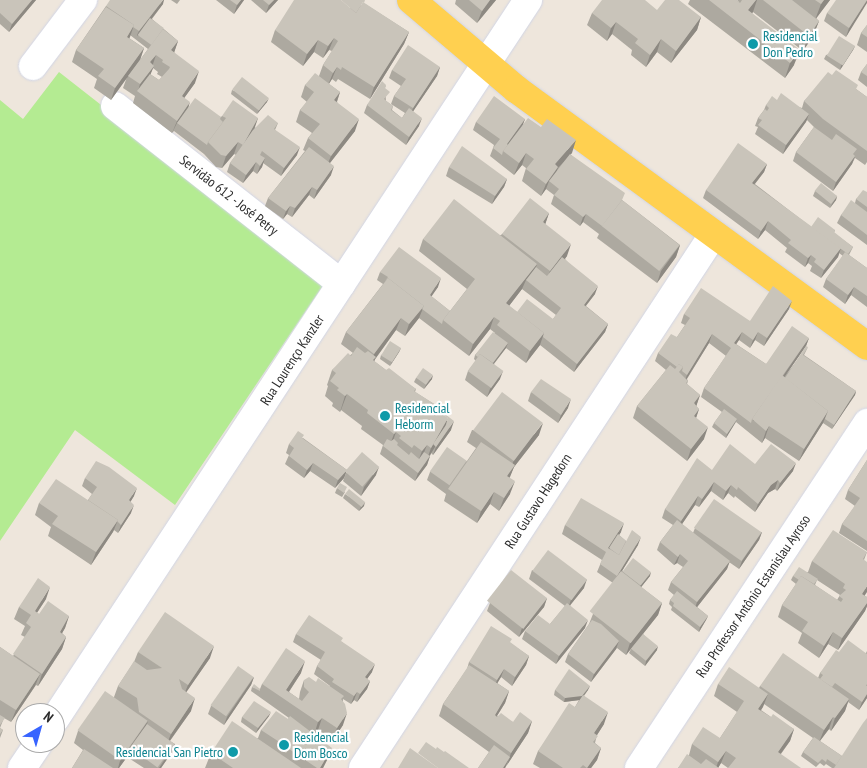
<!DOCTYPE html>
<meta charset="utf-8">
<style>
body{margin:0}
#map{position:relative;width:867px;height:768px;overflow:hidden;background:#eee6dc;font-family:"PT Sans Narrow",sans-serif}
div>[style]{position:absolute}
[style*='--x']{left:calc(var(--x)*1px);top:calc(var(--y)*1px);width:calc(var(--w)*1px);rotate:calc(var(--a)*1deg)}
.green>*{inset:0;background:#b4eb92}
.roads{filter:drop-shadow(0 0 1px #d1d5e5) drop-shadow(0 0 1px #d1d5e5)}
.minor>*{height:28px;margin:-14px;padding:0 14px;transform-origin:14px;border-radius:14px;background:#fff}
.major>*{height:28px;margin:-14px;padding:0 14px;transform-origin:14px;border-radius:14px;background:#ffd050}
.wall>*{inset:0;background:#ada9a0}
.shaded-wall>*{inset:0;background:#8d8982}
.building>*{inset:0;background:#c9c4ba;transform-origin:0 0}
.dots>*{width:14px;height:14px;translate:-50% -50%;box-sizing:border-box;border:2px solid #fff;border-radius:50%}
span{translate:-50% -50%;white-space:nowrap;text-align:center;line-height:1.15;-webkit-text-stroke:4.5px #fff;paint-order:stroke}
.culture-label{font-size:14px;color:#0d838f}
.left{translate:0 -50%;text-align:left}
.right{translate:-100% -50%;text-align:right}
.street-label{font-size:14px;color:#2b2b2b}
.north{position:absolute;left:15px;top:703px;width:50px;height:50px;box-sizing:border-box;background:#fff;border:1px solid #aaa;border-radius:50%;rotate:38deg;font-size:14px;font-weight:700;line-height:20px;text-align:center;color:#2b2b2b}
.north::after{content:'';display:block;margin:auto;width:18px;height:22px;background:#3864ff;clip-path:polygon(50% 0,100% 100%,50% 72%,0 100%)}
</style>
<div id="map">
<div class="green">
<i style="clip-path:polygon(59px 72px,326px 281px,175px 505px,75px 430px,0 541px,0 100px,23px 119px)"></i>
</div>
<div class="roads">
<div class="minor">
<i style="--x:33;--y:66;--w:83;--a:-52.9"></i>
<i style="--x:115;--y:106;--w:288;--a:38.1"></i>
<i style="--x:55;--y:719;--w:861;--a:-56.66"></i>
<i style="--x:22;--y:768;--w:30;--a:-56"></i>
<i style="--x:363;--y:768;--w:638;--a:-56.71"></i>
<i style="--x:639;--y:768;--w:414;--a:-56.5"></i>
</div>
<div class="major">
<i style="--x:411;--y:0;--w:138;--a:40.3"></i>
<i style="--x:516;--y:89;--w:435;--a:36.2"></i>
</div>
</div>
<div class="wall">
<i style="clip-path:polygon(0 0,36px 0,9px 32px,0 24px)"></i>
<i style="clip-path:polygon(171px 0,180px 0,177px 4px)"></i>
<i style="clip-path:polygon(216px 0,244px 0,234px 14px)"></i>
<i style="clip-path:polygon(251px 0,278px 0,266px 13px)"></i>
<i style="clip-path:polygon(456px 0,496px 0,477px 23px,455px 4px)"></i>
<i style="clip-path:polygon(690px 0,736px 0,740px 3px,737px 0,830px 0,816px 18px,819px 21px,813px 36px,803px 51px,753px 12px,752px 13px,794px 65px,785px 78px,688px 4px)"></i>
<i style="clip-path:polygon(867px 0,846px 37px,824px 21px,827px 13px)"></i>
<i style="clip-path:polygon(evenodd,163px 4px,152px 19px,178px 41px,174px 52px,195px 83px,184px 98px,189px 107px,221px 117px,222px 116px,258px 118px,254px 128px,278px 123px,275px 130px,297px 155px,281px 176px,263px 163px,262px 167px,257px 174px,253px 171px,243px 183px,227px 172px,230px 163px,236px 155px,234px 154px,222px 168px,216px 167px,204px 154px,174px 131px,172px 133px,133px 103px,135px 96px,123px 88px,127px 77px,111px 100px,94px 88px,97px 79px,72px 62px,76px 50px,104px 9px,106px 6px,163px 4px,130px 35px,148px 49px,140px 60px,144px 48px,129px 38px,130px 35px,163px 4px,153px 68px,158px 72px,157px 74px,162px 77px,159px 80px,150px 74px,153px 68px)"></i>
<i style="clip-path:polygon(365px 4px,409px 32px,404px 44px,370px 99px,338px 79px,336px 82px,332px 79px,329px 84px,340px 92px,337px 102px,355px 131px,330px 163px,331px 175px,314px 199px,309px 195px,292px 217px,287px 214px,283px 219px,265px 206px,268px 198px,305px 151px,303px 150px,308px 138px,312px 133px,296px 122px,300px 110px,307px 102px,301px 97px,305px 85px,319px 76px,323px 65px,332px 51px,329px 50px,323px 58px,314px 52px,303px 66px,271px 42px,275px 30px)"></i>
<i style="clip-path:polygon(657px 10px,701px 17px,697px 30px,671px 63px,657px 52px,646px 67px,631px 55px,632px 50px,612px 34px,607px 41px,587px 25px,592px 13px)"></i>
<i style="clip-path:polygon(867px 25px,867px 52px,857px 45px,861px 33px)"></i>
<i style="clip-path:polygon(855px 46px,853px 50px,840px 70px,824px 59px,826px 55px)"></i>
<i style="clip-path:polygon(867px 64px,867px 87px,858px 80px,861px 72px)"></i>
<i style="clip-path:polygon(440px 67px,437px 76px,413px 111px,419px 126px,406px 145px,364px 113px,367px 105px,386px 85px,385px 88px,386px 101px,393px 106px,392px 110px,402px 118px,405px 113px,391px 104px,394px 96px,401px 86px,389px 78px,392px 70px)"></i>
<i style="clip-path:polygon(832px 75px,856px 89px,867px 97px,867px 162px,865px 165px,855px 158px,852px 164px,833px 191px,793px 161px,796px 152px,814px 127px,807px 120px,783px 154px,755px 134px,758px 127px,755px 126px,758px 118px,764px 110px,766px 105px,777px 100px,802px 108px,804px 101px)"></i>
<i style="clip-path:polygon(232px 90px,267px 102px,257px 114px,231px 94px)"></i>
<i style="clip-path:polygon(525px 119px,523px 124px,572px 153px,570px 154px,622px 200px,680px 245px,676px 257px,657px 283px,597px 238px,599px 234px,583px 222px,580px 226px,551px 204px,554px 195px,546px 189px,541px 196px,522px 181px,526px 168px,522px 165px,514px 175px,490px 156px,493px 148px,494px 145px,473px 130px,476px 122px)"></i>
<i style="clip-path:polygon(767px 164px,764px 172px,755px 184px,811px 227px,835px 230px,834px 233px,853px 247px,849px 255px,867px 268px,867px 307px,851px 295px,845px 304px,823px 287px,826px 279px,843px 256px,839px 253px,838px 257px,821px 278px,810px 271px,812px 266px,808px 263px,805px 267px,785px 252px,787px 248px,765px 230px,758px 239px,703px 198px,706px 190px)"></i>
<i style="clip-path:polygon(449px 167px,507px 179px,504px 187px,492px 204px,446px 176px)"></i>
<i style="clip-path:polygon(815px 191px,837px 196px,836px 200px,830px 208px,813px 196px)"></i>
<i style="clip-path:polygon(867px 192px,867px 245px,837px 223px,841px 215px,855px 203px,856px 199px)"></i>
<i style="clip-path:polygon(evenodd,549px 213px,545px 224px,567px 256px,565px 259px,595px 294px,586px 306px,608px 324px,605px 332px,574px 372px,540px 345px,526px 363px,506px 348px,494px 364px,500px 379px,487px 397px,465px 380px,468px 371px,476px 361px,474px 359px,475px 355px,495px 333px,490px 329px,469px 356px,419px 318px,405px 336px,396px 330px,374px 361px,386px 370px,416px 389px,415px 392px,442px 409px,441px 411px,451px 430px,433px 455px,431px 453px,427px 465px,415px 481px,380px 454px,383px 445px,361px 429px,362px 426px,341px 410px,340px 412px,332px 406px,333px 403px,325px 396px,328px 386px,327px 385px,332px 370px,353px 353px,341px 344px,346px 332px,383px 284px,377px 280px,380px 272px,438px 287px,431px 296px,450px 311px,467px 289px,419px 251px,423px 239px,501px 235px,502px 234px,549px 213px,522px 289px,556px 315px,553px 319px,517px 312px,509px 306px,522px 289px)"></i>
<i style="clip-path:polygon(789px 309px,764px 346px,755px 340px,750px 348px,739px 340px,736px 344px,766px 364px,809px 338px,806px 346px,784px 377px,808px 347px,804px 355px,856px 391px,855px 395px,832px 429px,823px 423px,799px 461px,765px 438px,762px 443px,736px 422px,726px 438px,712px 427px,714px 423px,722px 412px,701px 397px,704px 388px,726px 356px,709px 343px,687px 379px,688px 381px,687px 384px,700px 395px,696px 406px,699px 409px,696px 418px,704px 439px,687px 461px,633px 418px,637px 406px,666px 370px,655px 361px,658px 353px,677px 337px,685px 325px,681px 323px,684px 314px,750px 321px)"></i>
<i style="clip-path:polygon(401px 348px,399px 352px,390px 366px,380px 359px,381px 355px)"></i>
<i style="clip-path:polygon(416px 378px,432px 379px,424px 389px,414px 382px)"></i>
<i style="clip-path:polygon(531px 392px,568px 408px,558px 423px,528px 401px)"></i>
<i style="clip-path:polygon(472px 430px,539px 435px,514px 467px,509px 478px,510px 494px,499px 511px,490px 504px,477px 523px,444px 501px,446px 494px,427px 480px,430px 472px,467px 461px,476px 448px,467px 442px)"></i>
<i style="clip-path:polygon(303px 438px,347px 470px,344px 478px,335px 488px,310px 471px,304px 478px,285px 464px,289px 455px,286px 453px,289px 444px)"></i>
<i style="clip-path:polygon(867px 460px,867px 551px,839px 533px,842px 524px,855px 506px,845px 499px,848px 490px)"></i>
<i style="clip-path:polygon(755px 464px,793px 471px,777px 491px,775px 489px,768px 493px,755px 512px,735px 496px,734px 498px,728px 493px,723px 500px,711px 491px,699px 507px,695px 505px,682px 524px,693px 533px,695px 528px,762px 532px,759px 540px,739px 569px,729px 562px,727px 569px,697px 607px,708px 616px,706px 620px,699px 632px,671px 610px,672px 607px,669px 604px,670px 600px,674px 595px,668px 590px,671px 582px,683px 567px,677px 563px,674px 565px,657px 550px,660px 542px,673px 525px,662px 518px,665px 509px,712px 470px)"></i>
<i style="clip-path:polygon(346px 473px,376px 475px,361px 496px,343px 481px)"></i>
<i style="clip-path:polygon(85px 478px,134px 496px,130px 502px,131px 513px,118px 533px,114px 530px,91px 565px,48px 536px,51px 527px,35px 515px,39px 503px,88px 500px,92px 494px,82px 486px)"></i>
<i style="clip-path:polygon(337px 488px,345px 492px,342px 497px,335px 493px)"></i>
<i style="clip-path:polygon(345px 494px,364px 506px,359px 511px,343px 498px)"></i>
<i style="clip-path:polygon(565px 525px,621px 532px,619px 535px,626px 541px,638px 545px,622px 571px,650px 576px,641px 587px,662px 603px,658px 615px,643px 634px,657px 650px,645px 666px,629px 653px,631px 649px,640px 637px,626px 655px,617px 648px,591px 682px,565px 662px,568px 654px,589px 624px,593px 614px,613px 583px,597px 572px,602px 560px,562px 534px)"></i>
<i style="clip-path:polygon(evenodd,867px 552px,864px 560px,865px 596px,867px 597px,867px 606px,865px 611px,838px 650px,828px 644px,819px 658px,798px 643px,802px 633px,778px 617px,782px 605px,796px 584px,791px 580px,793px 576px,808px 572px,812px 561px,867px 552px,817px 580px,840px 595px,837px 600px,815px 585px,817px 580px)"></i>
<i style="clip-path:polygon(532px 570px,584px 588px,570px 605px,585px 628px,556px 664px,522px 639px,525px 631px,550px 624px,565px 606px,529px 579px)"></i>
<i style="clip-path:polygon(547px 598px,544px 607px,519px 637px,487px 611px,490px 603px)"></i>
<i style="clip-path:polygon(46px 599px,37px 613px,39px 614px,69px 616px,65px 628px,62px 633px,66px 637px,62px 649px,38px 686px,36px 685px,11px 722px,4px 718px,0 728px,3px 730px,0 738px,0 647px,13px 656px,25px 637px,21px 635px,25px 626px,14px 619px,19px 607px)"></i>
<i style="clip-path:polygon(296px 634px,342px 642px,372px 672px,367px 679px,370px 681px,367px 689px,357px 702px,354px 700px,351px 704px,343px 699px,343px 725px,333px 740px,318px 730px,314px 735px,327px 760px,323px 768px,205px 768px,211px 753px,258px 738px,261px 730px,288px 719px,289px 718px,251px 691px,252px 687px,260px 689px,262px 684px,301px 673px,289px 692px,299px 699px,300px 692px,304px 680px,316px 682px,330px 687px,330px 686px,314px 674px,317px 666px,321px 660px,293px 642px)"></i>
<i style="clip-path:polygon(510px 643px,529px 656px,526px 665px,512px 686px,501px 677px,497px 683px,509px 691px,505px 703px,497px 716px,513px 722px,532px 721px,528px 733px,505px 768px,478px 768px,489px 752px,439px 716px,443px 704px,467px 669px,469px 662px)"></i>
<i style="clip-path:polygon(867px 651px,867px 698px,859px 710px,848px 702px,845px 711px,831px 731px,829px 729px,820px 741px,842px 756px,867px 768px,832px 768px,826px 764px,824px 766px,820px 763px,816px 767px,801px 756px,803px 752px,813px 738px,764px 704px,761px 710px,771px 717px,794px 729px,790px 741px,781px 754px,728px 768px,721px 763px,718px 768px,678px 768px,689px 755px,692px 744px,720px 738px,737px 712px,714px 696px,718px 684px,759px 688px,760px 686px,818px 678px,820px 673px,839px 652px,866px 653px)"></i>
<i style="clip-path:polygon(138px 652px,210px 658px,186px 692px,191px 711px,170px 741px,175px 744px,172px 752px,161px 768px,144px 768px,127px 757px,119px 768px,72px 768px,83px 750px,74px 743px,78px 731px,114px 697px,118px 686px,134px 662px)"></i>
<i style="clip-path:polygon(254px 677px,251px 685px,224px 725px,208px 714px,211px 706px)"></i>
<i style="clip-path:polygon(555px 690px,588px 690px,584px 696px,604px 724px,597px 735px,595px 743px,601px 748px,597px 760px,591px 768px,540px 768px,533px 764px,538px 751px,575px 707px,579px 700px,564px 702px,554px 695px)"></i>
<i style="clip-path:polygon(269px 716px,256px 733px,241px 722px,242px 717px)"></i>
</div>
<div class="shaded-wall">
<i style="clip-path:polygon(32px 0,36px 0,9px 32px,12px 24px)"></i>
<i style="clip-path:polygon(163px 0,164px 0,163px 4px,138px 36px,137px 35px,139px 31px)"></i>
<i style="clip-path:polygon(241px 0,244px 0,234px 14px,237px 5px)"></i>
<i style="clip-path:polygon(274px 0,278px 0,266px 13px,269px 5px)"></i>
<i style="clip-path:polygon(490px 0,496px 0,477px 23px,482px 11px)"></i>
<i style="clip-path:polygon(756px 0,757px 0,753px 12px,742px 26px,748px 10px)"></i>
<i style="clip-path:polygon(824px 0,830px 0,815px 20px,821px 4px)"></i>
<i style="clip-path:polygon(867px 0,867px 3px,846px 37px,849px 28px)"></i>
<i style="clip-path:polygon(701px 17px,697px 30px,671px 63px,676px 51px)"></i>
<i style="clip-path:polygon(819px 21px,813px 36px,803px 51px,809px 36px)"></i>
<i style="clip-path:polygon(616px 22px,612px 34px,607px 41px,611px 28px)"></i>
<i style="clip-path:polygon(134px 25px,130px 37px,123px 49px,127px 37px)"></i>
<i style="clip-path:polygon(409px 32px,404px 44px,370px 99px,374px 87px)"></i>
<i style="clip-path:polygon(334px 38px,329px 50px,323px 58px,328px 46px)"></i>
<i style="clip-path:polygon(661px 39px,657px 52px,646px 67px,650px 55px)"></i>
<i style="clip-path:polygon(318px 40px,314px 52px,303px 66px,307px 54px)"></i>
<i style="clip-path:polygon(178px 41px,174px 53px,171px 50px)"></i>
<i style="clip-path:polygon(855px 46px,853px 50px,840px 70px,841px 66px)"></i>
<i style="clip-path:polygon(144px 48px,140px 60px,111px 100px,115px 88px)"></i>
<i style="clip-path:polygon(800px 50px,794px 65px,785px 78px,790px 63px)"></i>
<i style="clip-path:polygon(156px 55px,152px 67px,150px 62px)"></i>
<i style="clip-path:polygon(154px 66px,149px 78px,138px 91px,140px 84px)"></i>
<i style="clip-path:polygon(337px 67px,332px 79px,328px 85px,333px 73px)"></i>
<i style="clip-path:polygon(440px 67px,437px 76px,410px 116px,413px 108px)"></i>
<i style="clip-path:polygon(199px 71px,195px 83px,177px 108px,182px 96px)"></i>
<i style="clip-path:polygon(340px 92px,336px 104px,334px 100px)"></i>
<i style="clip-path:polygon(269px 98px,267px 102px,257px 114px,259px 110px)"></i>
<i style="clip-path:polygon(190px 102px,186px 115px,177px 123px,172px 133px,177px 121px)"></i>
<i style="clip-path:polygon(809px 114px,806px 122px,783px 154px,786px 145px)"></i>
<i style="clip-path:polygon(258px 118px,254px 130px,243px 145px)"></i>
<i style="clip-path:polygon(422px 118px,419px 126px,406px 145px,409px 137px)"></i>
<i style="clip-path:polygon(359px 119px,355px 131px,326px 168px,331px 156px)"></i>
<i style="clip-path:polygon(525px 119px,522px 127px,504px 152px,507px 144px)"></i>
<i style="clip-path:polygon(576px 140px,572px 153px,558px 168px,554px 179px,549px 181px,546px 189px,541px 196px,546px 184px,555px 164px)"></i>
<i style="clip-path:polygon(238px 142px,234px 154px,222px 168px,226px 156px)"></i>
<i style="clip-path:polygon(300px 147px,297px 155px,281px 176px,284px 168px)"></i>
<i style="clip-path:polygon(526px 153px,522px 165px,514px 175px,519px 163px)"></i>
<i style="clip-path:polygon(855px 156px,852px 164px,833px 191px,836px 182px)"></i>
<i style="clip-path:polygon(265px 158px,262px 167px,257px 174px,260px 166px)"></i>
<i style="clip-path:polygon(256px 162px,253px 171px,243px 183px,246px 175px)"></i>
<i style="clip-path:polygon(767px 164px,764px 172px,749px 191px,752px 183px)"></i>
<i style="clip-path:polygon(334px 166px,331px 175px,314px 199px,317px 190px)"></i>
<i style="clip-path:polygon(507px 179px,504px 187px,492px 204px,495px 196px)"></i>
<i style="clip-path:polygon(312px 187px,309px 195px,292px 217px,295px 208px)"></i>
<i style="clip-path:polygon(837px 196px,836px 200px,830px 208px,832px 204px)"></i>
<i style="clip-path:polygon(290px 206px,287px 214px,283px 219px,286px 211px)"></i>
<i style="clip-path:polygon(549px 213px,545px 225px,543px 222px)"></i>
<i style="clip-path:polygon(586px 214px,583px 222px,580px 226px,583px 217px)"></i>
<i style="clip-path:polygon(768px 221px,765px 230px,758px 239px,761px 231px)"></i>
<i style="clip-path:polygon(571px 244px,567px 256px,545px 284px,550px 271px)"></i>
<i style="clip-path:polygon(680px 245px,676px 257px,657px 283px,661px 271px)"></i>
<i style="clip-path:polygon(841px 248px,838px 257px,821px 278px,824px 270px)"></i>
<i style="clip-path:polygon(811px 255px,808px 263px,805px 267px,808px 258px)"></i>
<i style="clip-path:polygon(537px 264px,533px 276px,526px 280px,522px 289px,502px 315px,506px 303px)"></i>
<i style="clip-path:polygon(441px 278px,438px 287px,427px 303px,430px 295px)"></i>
<i style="clip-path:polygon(598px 286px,595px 294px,580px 313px,584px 305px)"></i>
<i style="clip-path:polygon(854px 287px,851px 295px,845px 304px,848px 295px)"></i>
<i style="clip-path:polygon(792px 301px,789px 309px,764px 346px,767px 338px)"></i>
<i style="clip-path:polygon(424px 306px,419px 318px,405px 336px,409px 324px)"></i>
<i style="clip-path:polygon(494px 317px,490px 329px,469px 356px,473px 344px)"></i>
<i style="clip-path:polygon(401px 318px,396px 330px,375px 359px,372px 368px,369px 366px,374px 354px)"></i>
<i style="clip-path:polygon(608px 324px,605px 332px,574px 372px,577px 364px)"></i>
<i style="clip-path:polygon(742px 332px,739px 340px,731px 352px,734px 343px)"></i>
<i style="clip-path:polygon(758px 332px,755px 340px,750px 348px,753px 340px)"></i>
<i style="clip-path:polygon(544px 333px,540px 345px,526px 363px,530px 351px)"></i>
<i style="clip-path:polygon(712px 334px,709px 343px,684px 383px,687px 375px)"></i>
<i style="clip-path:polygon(809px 338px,806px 346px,754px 421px,753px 420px)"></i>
<i style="clip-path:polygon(508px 343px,506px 348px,488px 371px,490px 366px)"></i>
<i style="clip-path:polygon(401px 348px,399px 352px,390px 366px,392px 362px)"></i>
<i style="clip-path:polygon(503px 371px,500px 379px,487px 397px,490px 389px)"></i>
<i style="clip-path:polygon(433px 375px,432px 379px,424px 389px,426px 385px)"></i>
<i style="clip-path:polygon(856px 391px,855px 395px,832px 429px,834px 425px)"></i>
<i style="clip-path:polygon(347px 394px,341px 410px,340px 412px,345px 396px)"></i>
<i style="clip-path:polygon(700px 395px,696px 407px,694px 403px)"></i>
<i style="clip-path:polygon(571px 399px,568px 408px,558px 423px,561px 415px)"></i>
<i style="clip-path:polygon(699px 409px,695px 421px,694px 416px)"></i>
<i style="clip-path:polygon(828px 411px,823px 423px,799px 461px,804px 449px)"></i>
<i style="clip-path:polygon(448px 418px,443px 434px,427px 460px,430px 456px,427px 465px,415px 481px,418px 473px,426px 462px,431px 448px)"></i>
<i style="clip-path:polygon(737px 419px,735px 423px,726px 438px,727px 434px)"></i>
<i style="clip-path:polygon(454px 421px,451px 430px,433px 455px,436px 447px)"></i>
<i style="clip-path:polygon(543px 423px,539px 435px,514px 467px,510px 477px,502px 488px,514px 460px)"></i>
<i style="clip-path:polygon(769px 426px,765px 438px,762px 443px,766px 431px)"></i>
<i style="clip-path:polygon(708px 427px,704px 439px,687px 461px,691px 449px)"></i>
<i style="clip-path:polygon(396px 432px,391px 447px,388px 450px,394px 434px)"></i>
<i style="clip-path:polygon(427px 445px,421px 460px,416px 467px,422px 451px)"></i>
<i style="clip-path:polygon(313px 463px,310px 471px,304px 478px,307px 470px)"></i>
<i style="clip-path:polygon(796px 463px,793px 471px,777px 491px,780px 483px)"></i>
<i style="clip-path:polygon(379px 467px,376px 475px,361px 496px,364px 487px)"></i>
<i style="clip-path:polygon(347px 470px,344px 478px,335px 488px,338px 480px)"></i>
<i style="clip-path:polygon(778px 480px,775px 489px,768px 493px,755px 512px,758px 504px,771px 485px)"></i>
<i style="clip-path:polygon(515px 481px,510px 494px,499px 511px,504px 498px)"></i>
<i style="clip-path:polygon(714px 482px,711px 491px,699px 507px,702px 499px)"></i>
<i style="clip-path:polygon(731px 485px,728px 493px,723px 500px,726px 491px)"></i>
<i style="clip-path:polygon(137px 488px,134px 496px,126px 509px,129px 500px)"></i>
<i style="clip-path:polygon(494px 492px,490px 504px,477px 523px,481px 511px)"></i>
<i style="clip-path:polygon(698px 496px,695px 505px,678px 530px,681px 521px)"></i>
<i style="clip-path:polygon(365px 502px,364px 506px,359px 511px,361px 507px)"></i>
<i style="clip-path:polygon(134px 505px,131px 513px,118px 533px,121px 525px)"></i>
<i style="clip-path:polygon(118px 520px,113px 532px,91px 565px,96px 552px)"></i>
<i style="clip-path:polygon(624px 523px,621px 532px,608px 552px,608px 548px)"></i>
<i style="clip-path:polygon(762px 532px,759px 540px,739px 569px,742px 561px)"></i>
<i style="clip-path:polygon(641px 537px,638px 545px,614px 584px,617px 576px)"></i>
<i style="clip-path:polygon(680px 554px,677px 563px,674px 565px,678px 557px)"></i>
<i style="clip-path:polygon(730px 561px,727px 569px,694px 611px,697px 602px)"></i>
<i style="clip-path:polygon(651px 572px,650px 576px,634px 596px,635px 592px)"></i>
<i style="clip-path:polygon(587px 579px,584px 588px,568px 608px,571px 600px)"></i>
<i style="clip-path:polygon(867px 586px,867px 592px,858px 606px,862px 594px)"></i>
<i style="clip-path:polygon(50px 587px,46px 599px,30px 623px,35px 611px)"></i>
<i style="clip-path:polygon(547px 598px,544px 607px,519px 637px,522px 628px)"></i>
<i style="clip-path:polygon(662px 603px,658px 615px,626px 655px,630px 643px)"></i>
<i style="clip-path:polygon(867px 603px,867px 606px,865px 611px,838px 650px,842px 638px)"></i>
<i style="clip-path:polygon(69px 616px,65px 628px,56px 644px,60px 632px)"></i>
<i style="clip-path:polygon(708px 616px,706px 620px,699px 632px,700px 627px)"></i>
<i style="clip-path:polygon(588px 620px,585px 628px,556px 664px,559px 656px)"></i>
<i style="clip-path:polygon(833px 632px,828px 644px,819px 658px,824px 646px)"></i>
<i style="clip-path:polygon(66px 637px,62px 649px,38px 686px,42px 674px)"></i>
<i style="clip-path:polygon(619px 641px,616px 649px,591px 682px,594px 674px)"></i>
<i style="clip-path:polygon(214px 646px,210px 658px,183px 697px,188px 685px)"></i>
<i style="clip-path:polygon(658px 646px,657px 650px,645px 666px,646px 661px)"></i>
<i style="clip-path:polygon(529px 656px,526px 665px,512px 686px,515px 677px)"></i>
<i style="clip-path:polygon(305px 661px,301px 673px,284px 699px,286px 690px)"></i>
<i style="clip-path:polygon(375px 664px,372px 672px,362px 686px,365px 677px)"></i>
<i style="clip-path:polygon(504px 669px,501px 677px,494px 689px,497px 680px)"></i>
<i style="clip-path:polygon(40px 674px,35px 686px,11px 722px,16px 710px)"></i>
<i style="clip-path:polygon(254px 677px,251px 685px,224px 725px,227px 717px)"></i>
<i style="clip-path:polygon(370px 681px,367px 689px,357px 702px,360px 694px)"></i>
<i style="clip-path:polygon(590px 686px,588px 690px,580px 700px,564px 702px,565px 698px)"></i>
<i style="clip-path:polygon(509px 691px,505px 703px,490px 727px,495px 715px)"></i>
<i style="clip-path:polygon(357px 692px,354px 700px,351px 704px,354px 696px)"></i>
<i style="clip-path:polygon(768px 694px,763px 707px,754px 721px,758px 709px)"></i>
<i style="clip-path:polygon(867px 694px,867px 698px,859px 710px,862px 702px)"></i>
<i style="clip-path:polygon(195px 698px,191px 711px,166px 746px,171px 734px)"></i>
<i style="clip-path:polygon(849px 699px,845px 711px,831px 731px,835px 718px)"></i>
<i style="clip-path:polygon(271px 712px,269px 716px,256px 733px,258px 728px)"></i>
<i style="clip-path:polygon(608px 712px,604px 724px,590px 746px,594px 733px)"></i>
<i style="clip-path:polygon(347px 713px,343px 725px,333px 740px,337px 728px)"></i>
<i style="clip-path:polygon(833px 717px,829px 729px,819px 742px,824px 730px)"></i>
<i style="clip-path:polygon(322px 718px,318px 730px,314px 735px,318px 722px)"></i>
<i style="clip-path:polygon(148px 721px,144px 733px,130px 748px,127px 757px,119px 768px,118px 768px,120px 761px)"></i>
<i style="clip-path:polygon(532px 721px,528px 733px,507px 765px,511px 753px)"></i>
<i style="clip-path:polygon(794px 729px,790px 741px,773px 764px,778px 752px)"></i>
<i style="clip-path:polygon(175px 744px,172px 752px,161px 768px,159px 768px)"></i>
<i style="clip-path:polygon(332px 748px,327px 760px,323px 768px,320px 768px)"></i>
<i style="clip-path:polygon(601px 748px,597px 760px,591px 768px,587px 768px)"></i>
<i style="clip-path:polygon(726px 751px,721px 763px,718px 768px,716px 768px,718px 762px)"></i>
<i style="clip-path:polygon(510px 757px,505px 768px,503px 768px)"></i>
</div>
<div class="building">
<i style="clip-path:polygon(0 0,32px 0,12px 24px,0 13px)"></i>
<i style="clip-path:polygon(110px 0,163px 0,139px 31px,133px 27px,134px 25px,106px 6px)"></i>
<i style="clip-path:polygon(230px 0,241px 0,237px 5px)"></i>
<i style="clip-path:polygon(263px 0,274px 0,269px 5px)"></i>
<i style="clip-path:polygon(294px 0,341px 0,356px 13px,363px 2px,409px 32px,374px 87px,342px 67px,341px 70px,337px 67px,333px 73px,323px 65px,338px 41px,334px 38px,328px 46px,318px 40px,307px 54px,275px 30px)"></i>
<i style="clip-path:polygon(341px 0,365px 0,364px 3px,363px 2px,356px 13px)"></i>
<i style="clip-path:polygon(469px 0,490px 0,482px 11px)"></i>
<i style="clip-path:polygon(602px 0,645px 0,657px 10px,665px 0,679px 0,701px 17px,676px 51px,661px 39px,650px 55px,635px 43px,638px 39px,616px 22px,611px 28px,592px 13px)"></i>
<i style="clip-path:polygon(709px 0,736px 0,740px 3px,742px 0,756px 0,748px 10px,800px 50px,790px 63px)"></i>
<i style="clip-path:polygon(763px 0,792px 0,819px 21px,809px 36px)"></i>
<i style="clip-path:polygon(815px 0,824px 0,821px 4px)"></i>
<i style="clip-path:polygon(836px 0,867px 0,849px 28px,827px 13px)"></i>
<i style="clip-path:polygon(106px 7px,134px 25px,127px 37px,144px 48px,115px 88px,98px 76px,104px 69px,76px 50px)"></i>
<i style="left:150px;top:18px;width:17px;height:21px;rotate:36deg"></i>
<i style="clip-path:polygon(867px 25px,867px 37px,861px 33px)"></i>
<i style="clip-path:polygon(163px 29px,178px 41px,171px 50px,199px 71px,182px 96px,190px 102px,177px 121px,137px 91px,150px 74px,159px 80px,169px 69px,170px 67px,162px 62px,163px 60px,156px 55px,150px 62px,154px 66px,140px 84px,128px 76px)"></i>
<i style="left:839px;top:36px;width:19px;height:23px;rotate:32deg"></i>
<i style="clip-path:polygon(408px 45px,440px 67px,413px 108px,394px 96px,406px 79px,392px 70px)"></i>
<i style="clip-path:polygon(867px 64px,867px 76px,861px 72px)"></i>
<i style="clip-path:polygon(836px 70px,858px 85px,856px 89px,867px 97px,867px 151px,823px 119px,804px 101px,828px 72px,832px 75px)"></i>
<i style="clip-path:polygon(315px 73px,340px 92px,334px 100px,359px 119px,331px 156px,308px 138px,320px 124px,300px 110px,314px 92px,305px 85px)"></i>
<i style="left:242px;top:77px;width:34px;height:16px;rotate:38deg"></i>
<i style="clip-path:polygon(382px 81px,386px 85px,385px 88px,390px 92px,384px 99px,393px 106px,391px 110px,402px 118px,409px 108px,422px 118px,409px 137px,367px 105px)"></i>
<i style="clip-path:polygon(781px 93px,809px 114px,786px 145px,758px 125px,762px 120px,758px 118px,765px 109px,767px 111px,769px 108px,766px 105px,772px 96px,777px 100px)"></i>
<i style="clip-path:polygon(494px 96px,525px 119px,507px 144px,508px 145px,503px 151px,502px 155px,493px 148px,500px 139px,476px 122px)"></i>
<i style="clip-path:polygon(195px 98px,221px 117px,220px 119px,223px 122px,208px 142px,207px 145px,177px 123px)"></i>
<i style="clip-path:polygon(233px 100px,258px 118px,243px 145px,238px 142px,226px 156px,221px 155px,208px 142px,226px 118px,222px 116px)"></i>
<i style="clip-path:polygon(268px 115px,278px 123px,274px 129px,300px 147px,284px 168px,262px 151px,260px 155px,265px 158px,260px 166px,256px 162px,246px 175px,230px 163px,253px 130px)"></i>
<i style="clip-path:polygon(528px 118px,541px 127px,547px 119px,576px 140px,555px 164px,558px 167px,546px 184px,526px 169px,534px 159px,526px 153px,519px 163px,503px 151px)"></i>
<i style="clip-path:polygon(814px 127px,832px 140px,836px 134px,857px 149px,853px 154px,855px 156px,836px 182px,796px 152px)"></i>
<i style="clip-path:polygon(738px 143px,767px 164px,752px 183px,841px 248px,824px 270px,814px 262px,816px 259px,811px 255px,808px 258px,788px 243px,791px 240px,768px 221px,761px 231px,706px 190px)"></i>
<i style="clip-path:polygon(462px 146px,507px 179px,495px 196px,449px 167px)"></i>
<i style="clip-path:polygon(309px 147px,334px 166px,317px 190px,312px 187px,295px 208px,290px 206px,286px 211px,268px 198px)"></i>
<i style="clip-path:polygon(570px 154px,625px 193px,622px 200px,602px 226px,586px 214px,583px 217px,554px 195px,559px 189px,549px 181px)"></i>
<i style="left:821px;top:183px;width:21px;height:10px;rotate:39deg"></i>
<i style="clip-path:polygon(863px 190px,867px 192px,867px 207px,856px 199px)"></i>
<i style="clip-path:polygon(530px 198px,549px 213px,543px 222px,571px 244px,550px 271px,502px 234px)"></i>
<i style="clip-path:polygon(454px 199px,537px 264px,506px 303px,544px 333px,530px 351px,497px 325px,500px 321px,494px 317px,473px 344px,443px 320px,475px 279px,423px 239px)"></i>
<i style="left:622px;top:200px;width:73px;height:33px;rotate:38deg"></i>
<i style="clip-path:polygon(851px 200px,867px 212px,867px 235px,841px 215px)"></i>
<i style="clip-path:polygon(818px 217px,835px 230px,834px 232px,853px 247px,848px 254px,811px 227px)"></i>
<i style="clip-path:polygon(399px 247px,441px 278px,430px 295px,450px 311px,443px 320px,442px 324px,422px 309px,424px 306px,388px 278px,385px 281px,388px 277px,380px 272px)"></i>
<i style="clip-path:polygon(845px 252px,867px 268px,867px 296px,854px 287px,848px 295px,826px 279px)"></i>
<i style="clip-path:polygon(562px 257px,598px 286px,584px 305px,608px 324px,577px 364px,543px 337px,544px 333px,517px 312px,527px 299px,553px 319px,561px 308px,526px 280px,536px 267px,547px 276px)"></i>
<i style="clip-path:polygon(388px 278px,424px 306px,409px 324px,401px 318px,374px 354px,346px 332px)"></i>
<i style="clip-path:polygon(773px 286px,792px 301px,767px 338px,758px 332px,753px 340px,742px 332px,734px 343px,766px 364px,792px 326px,809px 338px,752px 419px,751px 423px,704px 388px,731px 348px,712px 334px,687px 375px,682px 371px,683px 367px,679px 364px,677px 367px,658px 353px,671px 334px,677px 337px,690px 318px,684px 314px,701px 288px,750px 321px)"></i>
<i style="clip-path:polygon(493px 332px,508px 343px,493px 363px,480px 354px,478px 357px,475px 355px)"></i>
<i style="left:390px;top:341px;width:13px;height:17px;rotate:32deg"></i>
<i style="clip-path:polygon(806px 346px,808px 347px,803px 355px,856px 391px,834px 425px,825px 419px,828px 411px,785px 378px)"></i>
<i style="clip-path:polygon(357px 347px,365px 353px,368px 351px,376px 357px,373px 360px,386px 370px,389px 368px,416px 389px,414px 391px,442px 409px,439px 412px,448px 418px,431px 448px,427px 445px,422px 451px,414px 445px,412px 448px,399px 438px,401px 436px,396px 432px,394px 434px,367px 413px,368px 410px,347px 394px,345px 396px,337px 390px,339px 388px,330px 381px,336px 373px,332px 370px,348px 353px,351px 356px)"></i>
<i style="left:480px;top:354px;width:29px;height:21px;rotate:36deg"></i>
<i style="clip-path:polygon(679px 364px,683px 367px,679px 372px,688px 381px,686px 383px,700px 395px,694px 403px,699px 409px,694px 416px,708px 427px,691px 449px,637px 406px,670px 365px,675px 369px)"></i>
<i style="left:423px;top:368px;width:12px;height:12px;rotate:35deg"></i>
<i style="clip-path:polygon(782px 375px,828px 411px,804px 449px,769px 426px,766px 431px,752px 419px)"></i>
<i style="clip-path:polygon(541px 379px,571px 399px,561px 415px,531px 392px)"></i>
<i style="left:502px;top:392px;width:51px;height:48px;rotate:37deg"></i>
<i style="clip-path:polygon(724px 409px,737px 419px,727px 434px,714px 423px)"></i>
<i style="clip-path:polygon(441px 411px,454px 421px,436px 447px,433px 444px,446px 425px,448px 418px,440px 413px)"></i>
<i style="clip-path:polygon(298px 431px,304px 435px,302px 438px,347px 470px,338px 480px,313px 463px,307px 470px,289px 456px,294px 448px,289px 444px)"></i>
<i style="clip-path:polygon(387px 439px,391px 441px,394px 439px,398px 443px,397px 445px,409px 455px,411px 452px,419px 459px,424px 452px,430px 456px,418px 473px,383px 446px)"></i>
<i style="clip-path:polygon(481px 442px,515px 465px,507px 476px,515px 481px,504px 498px,494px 492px,481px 511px,448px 489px)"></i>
<i style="clip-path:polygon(730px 444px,755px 464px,771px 444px,796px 463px,780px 483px,778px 480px,771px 485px,758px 504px,738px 487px,737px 490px,731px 485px,726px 491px,714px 482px,702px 499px,698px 496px,681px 521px,665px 509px,697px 458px,712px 470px)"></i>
<i style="left:447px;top:447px;width:24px;height:30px;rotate:35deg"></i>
<i style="left:362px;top:452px;width:23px;height:26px;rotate:41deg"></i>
<i style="clip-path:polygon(867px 460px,867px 541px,842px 524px,860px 498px,848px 490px)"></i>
<i style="clip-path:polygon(96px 461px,109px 467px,137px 488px,129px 500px,134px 505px,121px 525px,117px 521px,118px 520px,88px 500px,97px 487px,85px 478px)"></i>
<i style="clip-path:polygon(56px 479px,118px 520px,96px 552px,52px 524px,58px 516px,39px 503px)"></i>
<i style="clip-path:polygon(340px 483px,347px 487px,344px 493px,337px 488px)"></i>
<i style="left:349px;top:489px;width:21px;height:6px;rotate:39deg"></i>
<i style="clip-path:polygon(581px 498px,624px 523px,608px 548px,619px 555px,632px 530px,641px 537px,617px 576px,600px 564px,606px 552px,565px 525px)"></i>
<i style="left:714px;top:499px;width:58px;height:35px;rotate:35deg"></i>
<i style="clip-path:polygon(677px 520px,730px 561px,697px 602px,671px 582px,688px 561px,680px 554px,678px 557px,660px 542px)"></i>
<i style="clip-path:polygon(833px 530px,867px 552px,863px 559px,867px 562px,867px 586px,862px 594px,867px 597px,867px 603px,842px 638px,833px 632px,824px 646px,802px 631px,808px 622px,782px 605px,801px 576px,841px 602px,843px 599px,839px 596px,846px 590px,843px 588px,845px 584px,812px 561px)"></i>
<i style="clip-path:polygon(618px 534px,626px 541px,619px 555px,609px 548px)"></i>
<i style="left:548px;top:550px;width:49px;height:26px;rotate:37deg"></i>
<i style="left:633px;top:558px;width:23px;height:17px;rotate:38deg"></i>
<i style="clip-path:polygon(799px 567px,818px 579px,814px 584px,801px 576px,799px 580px,793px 576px)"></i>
<i style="left:511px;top:570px;width:46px;height:39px;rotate:38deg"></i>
<i style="left:621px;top:571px;width:52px;height:51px;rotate:38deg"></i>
<i style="clip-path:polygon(38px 578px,50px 587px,35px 611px,39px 614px,48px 601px,69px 616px,60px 632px,66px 637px,42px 674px,13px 654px,31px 627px,26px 623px,31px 615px,19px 607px)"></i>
<i style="clip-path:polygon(677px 591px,708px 616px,700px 627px,673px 606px,674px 603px,670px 600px)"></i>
<i style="clip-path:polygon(567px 603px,588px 620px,559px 656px,525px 631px,538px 615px,550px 624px)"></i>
<i style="clip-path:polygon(165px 612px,214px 646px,188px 685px,179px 679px,182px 689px,195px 698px,171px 734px,139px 712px,137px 698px,118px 686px,134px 661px,147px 670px,162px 668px,138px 652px)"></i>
<i style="clip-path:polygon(309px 615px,343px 638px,341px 641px,375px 664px,365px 677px,370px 681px,360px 694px,357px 692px,354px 696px,332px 682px,334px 679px,317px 666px,325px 652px,296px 634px)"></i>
<i style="clip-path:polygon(592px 620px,601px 624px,619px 641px,594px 674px,568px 654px)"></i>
<i style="clip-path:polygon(491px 626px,512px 639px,510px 642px,529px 656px,515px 677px,504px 669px,497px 680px,469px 662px)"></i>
<i style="left:643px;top:634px;width:19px;height:19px;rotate:39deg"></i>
<i style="clip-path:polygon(848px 640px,867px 654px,867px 684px,866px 686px,867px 686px,867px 694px,862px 702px,835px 683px,832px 687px,820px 679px,823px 675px,820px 673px,836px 650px,839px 652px)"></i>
<i style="clip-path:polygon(0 647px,40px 674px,16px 710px,0 700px)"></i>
<i style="clip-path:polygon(286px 648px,305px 661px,286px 690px,302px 701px,309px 692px,304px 687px,304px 680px,309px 677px,316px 682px,318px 678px,344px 696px,341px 699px,345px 704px,347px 713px,337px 728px,322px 718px,318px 722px,262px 684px)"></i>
<i style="clip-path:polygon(783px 653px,849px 699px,835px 718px,833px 717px,824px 730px,760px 686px)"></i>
<i style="clip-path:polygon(469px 665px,509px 691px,495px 715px,497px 717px,501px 713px,513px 722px,520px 712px,532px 721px,511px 753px,443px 704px)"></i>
<i style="left:238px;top:666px;width:19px;height:48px;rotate:35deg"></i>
<i style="clip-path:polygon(729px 667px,768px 694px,758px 709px,771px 717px,773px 714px,794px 729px,778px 752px,801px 768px,728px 768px,736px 758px,726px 751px,718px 762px,692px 744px,703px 727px,720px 738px,744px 701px,718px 684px)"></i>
<i style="clip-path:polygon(569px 669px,590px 686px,582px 696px,565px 698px,555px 690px)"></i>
<i style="clip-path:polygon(254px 684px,260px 689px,260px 691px,252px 687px)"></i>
<i style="left:105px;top:691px;width:52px;height:48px;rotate:35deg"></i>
<i style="clip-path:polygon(583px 695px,608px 712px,594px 733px,598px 736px,593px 742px,601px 748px,587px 768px,583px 765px,580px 768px,563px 768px,538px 751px,569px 703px,575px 707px)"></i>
<i style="clip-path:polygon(254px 701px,271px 712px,258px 728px,242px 717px)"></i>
<i style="clip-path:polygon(276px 711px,288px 719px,290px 716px,332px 748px,320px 768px,317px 768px,289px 749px,286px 753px,278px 748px,281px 743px,261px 730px)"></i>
<i style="clip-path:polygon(0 715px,5px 718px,0 725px)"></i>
<i style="clip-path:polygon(867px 718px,867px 768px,834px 768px,863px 723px)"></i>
<i style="clip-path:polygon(232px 721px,301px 768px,233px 768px,211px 753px)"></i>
<i style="left:147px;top:724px;width:34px;height:29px;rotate:36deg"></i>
<i style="clip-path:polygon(0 728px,3px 730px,0 734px)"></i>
<i style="clip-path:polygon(814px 737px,842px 756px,836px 765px,827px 759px,826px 762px,822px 759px,818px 763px,803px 752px)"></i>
<i style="clip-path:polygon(426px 742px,436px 749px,437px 747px,444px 752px,445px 751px,469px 768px,438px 768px,418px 753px)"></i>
<i style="clip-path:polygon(494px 745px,510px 757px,503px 768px,478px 768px)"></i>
<i style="clip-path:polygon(410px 748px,438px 768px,398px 768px)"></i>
<i style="clip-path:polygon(84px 749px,113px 768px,72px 768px)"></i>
<i style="clip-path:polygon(687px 754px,701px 764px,706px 759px,719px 768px,678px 768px)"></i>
</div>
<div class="dots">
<i style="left:753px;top:44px;background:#0f9aa8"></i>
<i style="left:385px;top:416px;background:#0f9aa8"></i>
<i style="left:284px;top:745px;background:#0f9aa8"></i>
<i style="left:233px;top:752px;background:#0f9aa8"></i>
</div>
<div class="culture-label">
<span class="left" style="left:763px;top:44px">Residencial<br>Don Pedro</span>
<span class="left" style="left:395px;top:416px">Residencial<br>Heborm</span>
<span class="left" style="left:294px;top:745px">Residencial<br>Dom Bosco</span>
<span class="right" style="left:223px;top:752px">Residencial San Pietro</span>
</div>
<div class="street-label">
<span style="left:229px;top:195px;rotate:38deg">Servidão 612 - José Petry</span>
<span style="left:292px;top:360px;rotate:-57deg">Rua Lourenço Kanzler</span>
<span style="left:538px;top:501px;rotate:-57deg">Rua Gustavo Hagedorn</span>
<span style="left:753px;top:596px;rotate:-56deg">Rua Professor Antônio Estanislau Ayroso</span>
</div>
<div class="north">N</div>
</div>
